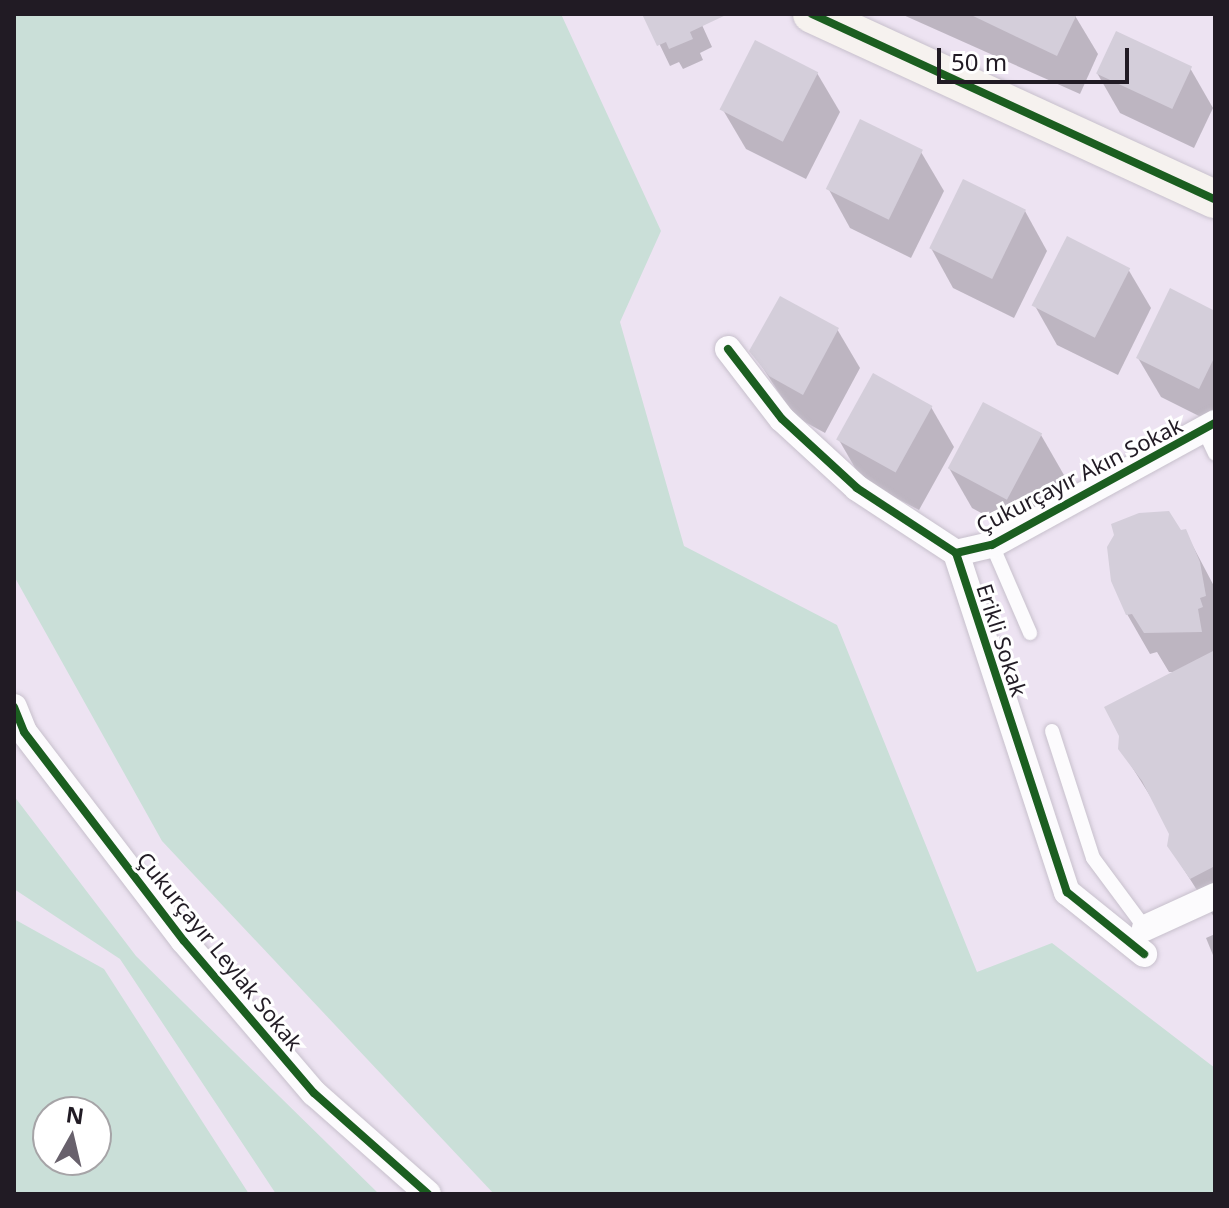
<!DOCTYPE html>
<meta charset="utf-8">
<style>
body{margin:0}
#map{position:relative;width:1229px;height:1208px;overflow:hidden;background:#ede3f2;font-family:"Noto Sans",sans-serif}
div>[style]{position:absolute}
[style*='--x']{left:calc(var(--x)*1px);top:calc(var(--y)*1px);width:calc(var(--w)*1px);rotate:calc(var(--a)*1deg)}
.green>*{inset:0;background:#cadfd8}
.shadow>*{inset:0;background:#0003}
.building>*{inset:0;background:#d4ceda;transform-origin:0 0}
.roads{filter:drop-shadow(0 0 2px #c7c0cc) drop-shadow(0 0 2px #c7c0cc)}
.lane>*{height:14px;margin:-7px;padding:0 7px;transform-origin:7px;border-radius:7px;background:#fcfbfd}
.street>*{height:26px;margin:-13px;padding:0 13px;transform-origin:13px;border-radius:13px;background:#fcfbfd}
.secondary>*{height:38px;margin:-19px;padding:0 19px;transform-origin:19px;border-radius:19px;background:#f6f2ef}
.cycleway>*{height:8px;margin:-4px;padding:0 4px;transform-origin:4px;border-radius:4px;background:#1b5e20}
span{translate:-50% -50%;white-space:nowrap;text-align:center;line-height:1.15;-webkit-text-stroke:6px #fff;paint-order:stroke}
.street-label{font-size:22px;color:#211b24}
.frame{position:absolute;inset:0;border:16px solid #211b24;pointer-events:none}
.north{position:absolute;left:32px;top:1096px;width:80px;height:80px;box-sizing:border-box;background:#fff;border:2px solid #a6a4a7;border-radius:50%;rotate:8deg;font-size:22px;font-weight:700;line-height:32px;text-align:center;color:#211b24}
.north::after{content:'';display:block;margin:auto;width:28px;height:36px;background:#68616c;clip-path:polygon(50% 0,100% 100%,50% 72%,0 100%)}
.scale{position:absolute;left:937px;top:48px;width:192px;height:36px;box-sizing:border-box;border:4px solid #211b24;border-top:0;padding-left:10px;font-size:24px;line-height:28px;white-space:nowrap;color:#211b24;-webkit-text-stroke:6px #fff;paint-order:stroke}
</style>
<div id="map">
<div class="green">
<i style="clip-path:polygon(14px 14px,561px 14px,661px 231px,620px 322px,684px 546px,837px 625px,977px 972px,1052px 943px,1215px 1068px,1215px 1194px,494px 1194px,162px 841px,14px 576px)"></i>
<i style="clip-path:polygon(14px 796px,136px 956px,379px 1194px,276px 1194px,120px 959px,14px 889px)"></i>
<i style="clip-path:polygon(evenodd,14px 919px,104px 969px,249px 1194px,14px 1194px,14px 919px,48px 1112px,96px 1112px,96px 1160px,48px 1160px,48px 1112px)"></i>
</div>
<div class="shadow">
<i style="clip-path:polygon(645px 14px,697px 14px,712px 47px,700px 53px,703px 60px,683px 69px,679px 62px,670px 66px)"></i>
<i style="clip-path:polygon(901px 14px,1074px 14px,1098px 54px,1080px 94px)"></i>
<i style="clip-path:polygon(1190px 68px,1213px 108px,1194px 148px,1120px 113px,1097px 73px)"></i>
<i style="clip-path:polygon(817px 73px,840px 112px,806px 179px,746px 149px,723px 110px)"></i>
<i style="clip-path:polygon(921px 152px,944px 191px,911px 258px,850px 228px,828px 188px)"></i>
<i style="clip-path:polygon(1025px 211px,1047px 251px,1014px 318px,953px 288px,931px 248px)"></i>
<i style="clip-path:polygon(1128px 269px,1151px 308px,1118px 375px,1057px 345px,1035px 306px)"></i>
<i style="clip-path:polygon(1215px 313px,1215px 424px,1161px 397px,1138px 358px)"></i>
<i style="clip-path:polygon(837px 329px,860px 368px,825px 433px,794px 416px,752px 351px)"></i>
<i style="clip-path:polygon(931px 407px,954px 447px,919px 510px,862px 480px,839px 440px)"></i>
<i style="clip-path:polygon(1041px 435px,1064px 475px,1029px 539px,972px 508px,949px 468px)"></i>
<i style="clip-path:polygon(1185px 531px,1215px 588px,1214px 917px,1169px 846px,1171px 834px,1159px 810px,1120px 748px,1176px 672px,1169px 672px,1157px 652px,1150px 654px,1127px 614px)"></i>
<i style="clip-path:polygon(1215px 934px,1215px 960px,1206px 938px)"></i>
</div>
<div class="building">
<i style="clip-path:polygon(642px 14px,728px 14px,690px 32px,693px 39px,669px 49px,666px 42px,657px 46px)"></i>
<i style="clip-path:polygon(969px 14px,1077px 14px,1057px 56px)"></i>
<i style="left:1116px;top:31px;width:84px;height:47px;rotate:25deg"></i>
<i style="left:755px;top:40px;width:71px;height:78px;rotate:27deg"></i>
<i style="left:860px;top:119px;width:70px;height:78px;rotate:26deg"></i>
<i style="left:963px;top:179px;width:70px;height:77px;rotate:26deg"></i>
<i style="left:1067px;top:236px;width:71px;height:78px;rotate:27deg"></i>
<i style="clip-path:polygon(1170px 288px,1215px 311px,1215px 356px,1199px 389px,1136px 358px)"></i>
<i style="clip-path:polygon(780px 296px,839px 328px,803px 395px,769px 376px,749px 351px)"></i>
<i style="left:873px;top:373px;width:68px;height:76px;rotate:29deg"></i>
<i style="left:983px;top:402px;width:67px;height:75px;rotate:28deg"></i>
<i style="clip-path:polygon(1169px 511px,1181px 530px,1186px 529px,1200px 562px,1206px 596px,1200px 598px,1203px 607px,1198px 609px,1202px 632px,1144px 633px,1132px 614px,1126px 615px,1111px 581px,1107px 547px,1114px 535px,1111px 524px,1139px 513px)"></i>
<i style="clip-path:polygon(1215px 650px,1215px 866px,1190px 879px,1167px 846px,1169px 834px,1142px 781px,1118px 749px,1119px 736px,1104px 707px)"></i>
</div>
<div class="roads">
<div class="lane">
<i style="--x:1204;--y:430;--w:26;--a:65"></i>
<i style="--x:992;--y:545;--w:96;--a:66.6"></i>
<i style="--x:1052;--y:731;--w:133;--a:72.1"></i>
<i style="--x:1093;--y:858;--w:87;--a:53.4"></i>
</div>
<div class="street">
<i style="--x:728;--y:349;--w:88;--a:52.4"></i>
<i style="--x:782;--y:419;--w:102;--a:42.6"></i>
<i style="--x:857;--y:488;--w:118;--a:33.3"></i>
<i style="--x:956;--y:553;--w:357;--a:71.9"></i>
<i style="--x:1067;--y:892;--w:99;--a:38.8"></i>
<i style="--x:956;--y:553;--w:37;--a:-13"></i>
<i style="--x:992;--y:545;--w:254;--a:-28.7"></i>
<i style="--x:14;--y:707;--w:27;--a:68"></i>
<i style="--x:24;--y:732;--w:263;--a:52.6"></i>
<i style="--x:184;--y:941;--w:200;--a:49.5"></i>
<i style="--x:314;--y:1093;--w:152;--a:41.5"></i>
<i style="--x:1145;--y:928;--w:77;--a:-24.6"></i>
</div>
<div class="secondary">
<i style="--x:812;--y:14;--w:443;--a:24.7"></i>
</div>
</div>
<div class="cycleway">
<i style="--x:812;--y:14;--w:443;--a:24.7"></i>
<i style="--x:728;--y:349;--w:88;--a:52.4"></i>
<i style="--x:782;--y:419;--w:102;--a:42.6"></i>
<i style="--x:857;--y:488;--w:118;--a:33.3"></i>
<i style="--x:956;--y:553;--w:357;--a:71.9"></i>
<i style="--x:1067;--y:892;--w:99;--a:38.8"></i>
<i style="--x:956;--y:553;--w:37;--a:-13"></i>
<i style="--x:992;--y:545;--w:254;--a:-28.7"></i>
<i style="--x:14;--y:707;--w:27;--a:68"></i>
<i style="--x:24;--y:732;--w:263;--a:52.6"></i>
<i style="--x:184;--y:941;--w:200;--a:49.5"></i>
<i style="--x:314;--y:1093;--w:152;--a:41.5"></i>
</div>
<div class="street-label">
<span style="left:1079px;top:475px;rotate:-27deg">Çukurçayır Akın Sokak</span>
<span style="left:1002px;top:640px;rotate:72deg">Erikli Sokak</span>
<span style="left:220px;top:951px;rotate:51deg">Çukurçayır Leylak Sokak</span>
</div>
<div class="frame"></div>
<div class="north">N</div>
<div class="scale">50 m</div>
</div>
